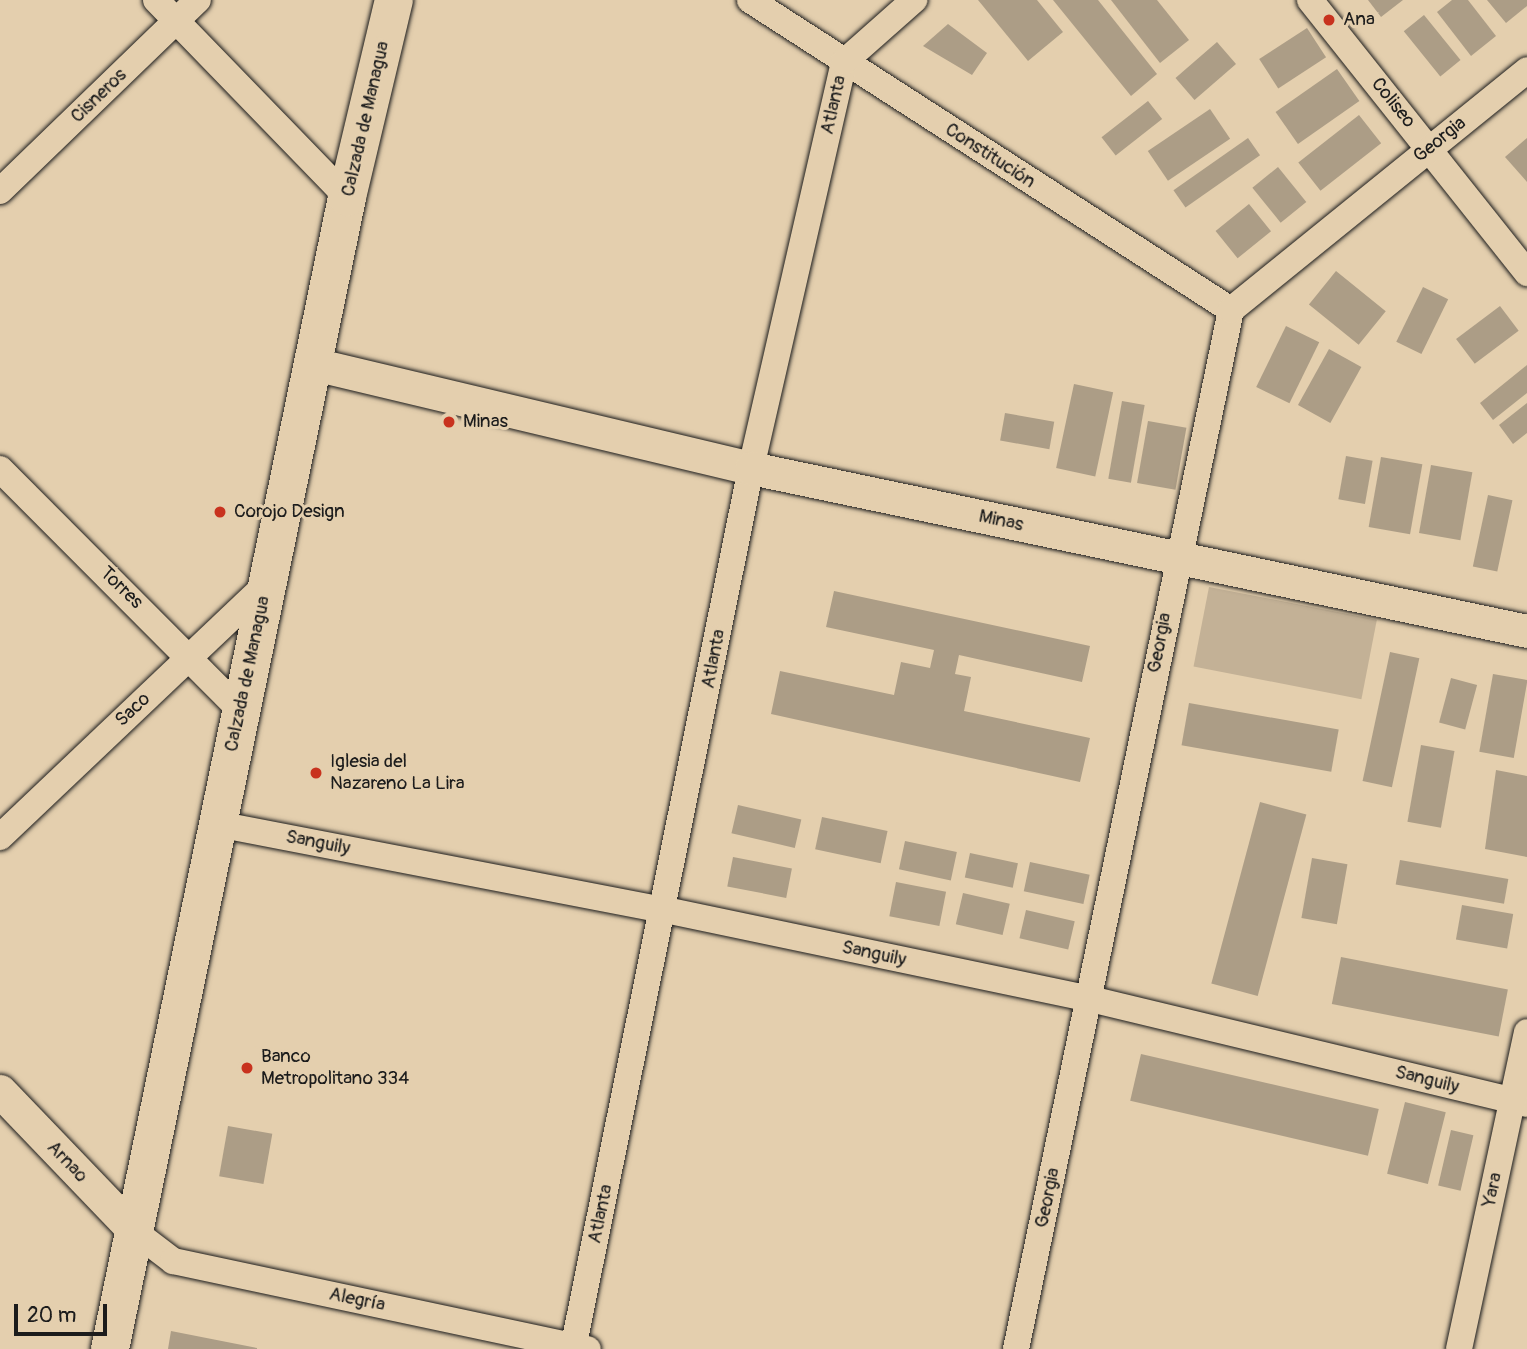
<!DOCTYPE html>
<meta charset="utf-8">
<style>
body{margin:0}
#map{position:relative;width:1527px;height:1349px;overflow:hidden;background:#e4cfae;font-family:Pangolin,sans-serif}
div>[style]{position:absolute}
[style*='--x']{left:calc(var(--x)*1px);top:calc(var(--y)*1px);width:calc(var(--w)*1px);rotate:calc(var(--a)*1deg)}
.green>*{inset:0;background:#c3b196;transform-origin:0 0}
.building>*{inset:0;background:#ac9d86;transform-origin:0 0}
.roads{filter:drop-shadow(0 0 2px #1c1c1c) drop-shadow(0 0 2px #1c1c1c)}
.minor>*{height:26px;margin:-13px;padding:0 13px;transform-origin:13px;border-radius:13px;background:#e4cfae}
.tertiary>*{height:33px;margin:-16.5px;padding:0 16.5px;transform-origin:16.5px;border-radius:16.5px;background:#e4cfae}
.primary>*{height:38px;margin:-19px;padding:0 19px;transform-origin:19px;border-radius:19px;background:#e4cfae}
.dots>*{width:19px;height:19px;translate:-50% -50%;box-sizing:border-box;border:4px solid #e4cfae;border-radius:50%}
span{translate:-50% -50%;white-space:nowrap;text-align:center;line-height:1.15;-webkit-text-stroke:6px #e4cfae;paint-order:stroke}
.poi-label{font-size:19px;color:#1c1c1c}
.left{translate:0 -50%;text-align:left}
.street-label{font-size:19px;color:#1c1c1c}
.scale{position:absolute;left:14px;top:1304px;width:93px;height:32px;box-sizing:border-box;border:4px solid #1c1c1c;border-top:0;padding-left:9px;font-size:21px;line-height:24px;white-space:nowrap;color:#1c1c1c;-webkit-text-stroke:5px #e4cfae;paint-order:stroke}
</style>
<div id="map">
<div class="green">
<i style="left:1209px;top:587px;width:171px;height:81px;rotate:11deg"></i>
</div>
<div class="building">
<i style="clip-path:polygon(978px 0,1037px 0,1063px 32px,1028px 61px)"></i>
<i style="clip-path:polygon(1053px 0,1098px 0,1157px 74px,1131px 96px)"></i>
<i style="clip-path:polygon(1111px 0,1157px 0,1189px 40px,1160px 63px)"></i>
<i style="clip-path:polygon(1368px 0,1403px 0,1381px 17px)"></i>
<i style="clip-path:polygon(1452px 0,1468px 0,1496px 36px,1471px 56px,1437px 12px)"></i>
<i style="clip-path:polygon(1487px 0,1527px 0,1527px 6px,1506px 23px)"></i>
<i style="left:1424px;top:15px;width:58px;height:26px;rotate:51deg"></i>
<i style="clip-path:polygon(948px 24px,987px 53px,972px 75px,923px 46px)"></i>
<i style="left:1307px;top:28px;width:35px;height:57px;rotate:57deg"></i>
<i style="left:1217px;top:42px;width:29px;height:55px;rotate:49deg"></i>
<i style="left:1337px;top:69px;width:39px;height:75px;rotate:55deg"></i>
<i style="left:1148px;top:101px;width:23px;height:59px;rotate:52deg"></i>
<i style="left:1210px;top:109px;width:36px;height:75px;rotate:56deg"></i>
<i style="left:1359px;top:115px;width:36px;height:77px;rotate:52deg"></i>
<i style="left:1248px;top:138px;width:21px;height:91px;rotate:55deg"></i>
<i style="clip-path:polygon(1527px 138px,1527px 182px,1505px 157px)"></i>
<i style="left:1278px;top:167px;width:45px;height:33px;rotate:51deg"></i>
<i style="left:1249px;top:204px;width:35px;height:43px;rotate:51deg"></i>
<i style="left:1336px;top:271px;width:64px;height:43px;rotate:39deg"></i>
<i style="left:1423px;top:287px;width:28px;height:61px;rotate:26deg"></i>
<i style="left:1500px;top:306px;width:31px;height:55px;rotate:53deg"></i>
<i style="left:1286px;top:326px;width:37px;height:68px;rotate:26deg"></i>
<i style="left:1329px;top:349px;width:37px;height:64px;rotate:29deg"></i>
<i style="clip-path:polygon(1527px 365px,1527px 393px,1493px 420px,1480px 403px)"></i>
<i style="left:1074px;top:384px;width:40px;height:86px;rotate:12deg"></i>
<i style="left:1122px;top:401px;width:23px;height:79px;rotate:10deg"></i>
<i style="clip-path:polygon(1527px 403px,1527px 433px,1513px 444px,1499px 425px)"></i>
<i style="left:1005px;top:413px;width:50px;height:28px;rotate:10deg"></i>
<i style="left:1148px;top:421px;width:39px;height:63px;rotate:10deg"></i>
<i style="left:1346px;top:456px;width:27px;height:44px;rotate:10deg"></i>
<i style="left:1381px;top:457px;width:42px;height:71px;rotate:10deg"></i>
<i style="left:1431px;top:465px;width:42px;height:69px;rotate:10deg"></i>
<i style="left:1488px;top:495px;width:25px;height:73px;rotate:12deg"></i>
<i style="clip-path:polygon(834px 591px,1090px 646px,1082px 682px,959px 655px,955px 674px,971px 677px,964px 711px,1090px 738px,1080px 782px,771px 714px,780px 671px,894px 695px,901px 662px,930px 668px,934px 650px,826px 627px)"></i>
<i style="left:1390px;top:652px;width:30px;height:132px;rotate:12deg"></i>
<i style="left:1493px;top:674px;width:35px;height:79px;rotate:10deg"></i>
<i style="left:1451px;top:678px;width:27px;height:46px;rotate:15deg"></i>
<i style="left:1189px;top:703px;width:152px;height:43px;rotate:10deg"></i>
<i style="left:1421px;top:745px;width:34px;height:78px;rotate:10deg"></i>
<i style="clip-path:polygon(1496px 770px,1527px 776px,1527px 857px,1485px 849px)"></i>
<i style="left:1260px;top:802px;width:48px;height:188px;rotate:15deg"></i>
<i style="left:738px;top:805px;width:65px;height:29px;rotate:13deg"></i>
<i style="left:822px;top:817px;width:67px;height:33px;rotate:12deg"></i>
<i style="left:905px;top:841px;width:53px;height:29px;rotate:12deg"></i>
<i style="left:970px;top:853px;width:49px;height:25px;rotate:12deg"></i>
<i style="left:733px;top:857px;width:60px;height:30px;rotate:11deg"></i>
<i style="left:1312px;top:858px;width:36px;height:61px;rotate:10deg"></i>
<i style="left:1400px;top:860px;width:110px;height:25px;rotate:10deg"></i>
<i style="left:1030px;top:862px;width:61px;height:30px;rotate:12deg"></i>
<i style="left:896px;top:882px;width:51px;height:35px;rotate:11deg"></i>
<i style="left:963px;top:893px;width:48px;height:32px;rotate:13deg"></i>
<i style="left:1462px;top:905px;width:52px;height:35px;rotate:10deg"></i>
<i style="left:1026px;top:910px;width:50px;height:29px;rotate:13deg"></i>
<i style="left:1341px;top:957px;width:170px;height:48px;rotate:11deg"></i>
<i style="left:1141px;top:1054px;width:244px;height:48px;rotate:13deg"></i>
<i style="left:1405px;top:1102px;width:42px;height:74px;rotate:14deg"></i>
<i style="left:228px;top:1126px;width:45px;height:51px;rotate:10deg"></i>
<i style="left:1451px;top:1130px;width:23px;height:57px;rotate:13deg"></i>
<i style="clip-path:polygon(171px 1331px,257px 1348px,257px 1349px,168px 1349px)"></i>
</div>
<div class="roads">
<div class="minor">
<i style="--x:156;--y:0;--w:274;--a:45.9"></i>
<i style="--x:750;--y:0;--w:572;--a:32.8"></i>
<i style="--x:1310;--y:0;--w:349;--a:51.5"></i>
<i style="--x:0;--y:191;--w:275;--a:-44"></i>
<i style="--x:0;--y:469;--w:340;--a:45.1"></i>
<i style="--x:217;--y:824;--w:456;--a:10.9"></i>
<i style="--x:665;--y:910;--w:434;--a:11.8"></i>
<i style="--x:1090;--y:999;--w:449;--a:13.5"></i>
<i style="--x:0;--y:837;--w:368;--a:-43.5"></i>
<i style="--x:135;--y:1232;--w:48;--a:37.3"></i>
<i style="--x:173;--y:1261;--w:424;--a:12"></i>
<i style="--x:573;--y:1349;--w:899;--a:-78.58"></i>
<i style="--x:751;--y:468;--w:417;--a:-77.1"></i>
<i style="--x:844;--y:62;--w:94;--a:-41.5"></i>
<i style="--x:1016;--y:1349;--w:1061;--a:-78.31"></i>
<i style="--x:1231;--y:310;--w:381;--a:-39"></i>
<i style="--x:1459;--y:1349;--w:324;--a:-77.9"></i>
</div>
<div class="tertiary">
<i style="--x:314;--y:364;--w:449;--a:13.4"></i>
<i style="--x:751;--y:468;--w:793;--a:11.86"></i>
<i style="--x:0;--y:1091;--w:195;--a:46.2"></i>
</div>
<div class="primary">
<i style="--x:110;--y:1349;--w:1176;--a:-78.37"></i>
<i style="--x:347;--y:197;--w:203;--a:-76.6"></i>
</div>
</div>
<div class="dots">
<i style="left:1329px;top:20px;background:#c8321e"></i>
<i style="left:449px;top:422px;background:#c8321e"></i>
<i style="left:220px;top:512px;background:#c8321e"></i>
<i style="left:316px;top:773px;background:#c8321e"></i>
<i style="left:247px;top:1068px;background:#c8321e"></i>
</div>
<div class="poi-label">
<span class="left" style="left:1343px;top:20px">Ana</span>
<span class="left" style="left:463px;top:422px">Minas</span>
<span class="left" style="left:234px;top:512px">Corojo Design</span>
<span class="left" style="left:330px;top:773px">Iglesia del<br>Nazareno La Lira</span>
<span class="left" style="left:261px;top:1068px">Banco<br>Metropolitano 334</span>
</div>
<div class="street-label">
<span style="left:99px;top:96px;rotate:-44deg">Cisneros</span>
<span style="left:1393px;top:103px;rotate:51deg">Coliseo</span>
<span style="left:834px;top:105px;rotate:-77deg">Atlanta</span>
<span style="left:366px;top:119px;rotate:-77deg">Calzada de Managua</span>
<span style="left:1440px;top:140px;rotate:-39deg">Georgia</span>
<span style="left:990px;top:156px;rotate:33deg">Constitución</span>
<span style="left:1001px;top:521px;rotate:12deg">Minas</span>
<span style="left:121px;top:588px;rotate:44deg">Torres</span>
<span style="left:1160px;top:643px;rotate:-79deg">Georgia</span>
<span style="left:714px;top:659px;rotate:-79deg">Atlanta</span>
<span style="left:248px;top:674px;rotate:-78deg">Calzada de Managua</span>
<span style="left:133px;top:710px;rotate:-43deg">Saco</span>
<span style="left:318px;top:843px;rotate:11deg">Sanguily</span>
<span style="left:874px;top:954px;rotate:12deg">Sanguily</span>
<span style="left:1427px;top:1080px;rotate:14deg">Sanguily</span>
<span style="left:67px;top:1162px;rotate:46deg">Arnao</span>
<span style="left:1493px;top:1190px;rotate:-78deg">Yara</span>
<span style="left:1048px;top:1198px;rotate:-78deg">Georgia</span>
<span style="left:601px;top:1214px;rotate:-78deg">Atlanta</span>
<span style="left:357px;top:1300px;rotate:12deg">Alegría</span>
</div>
<div class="scale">20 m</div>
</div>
